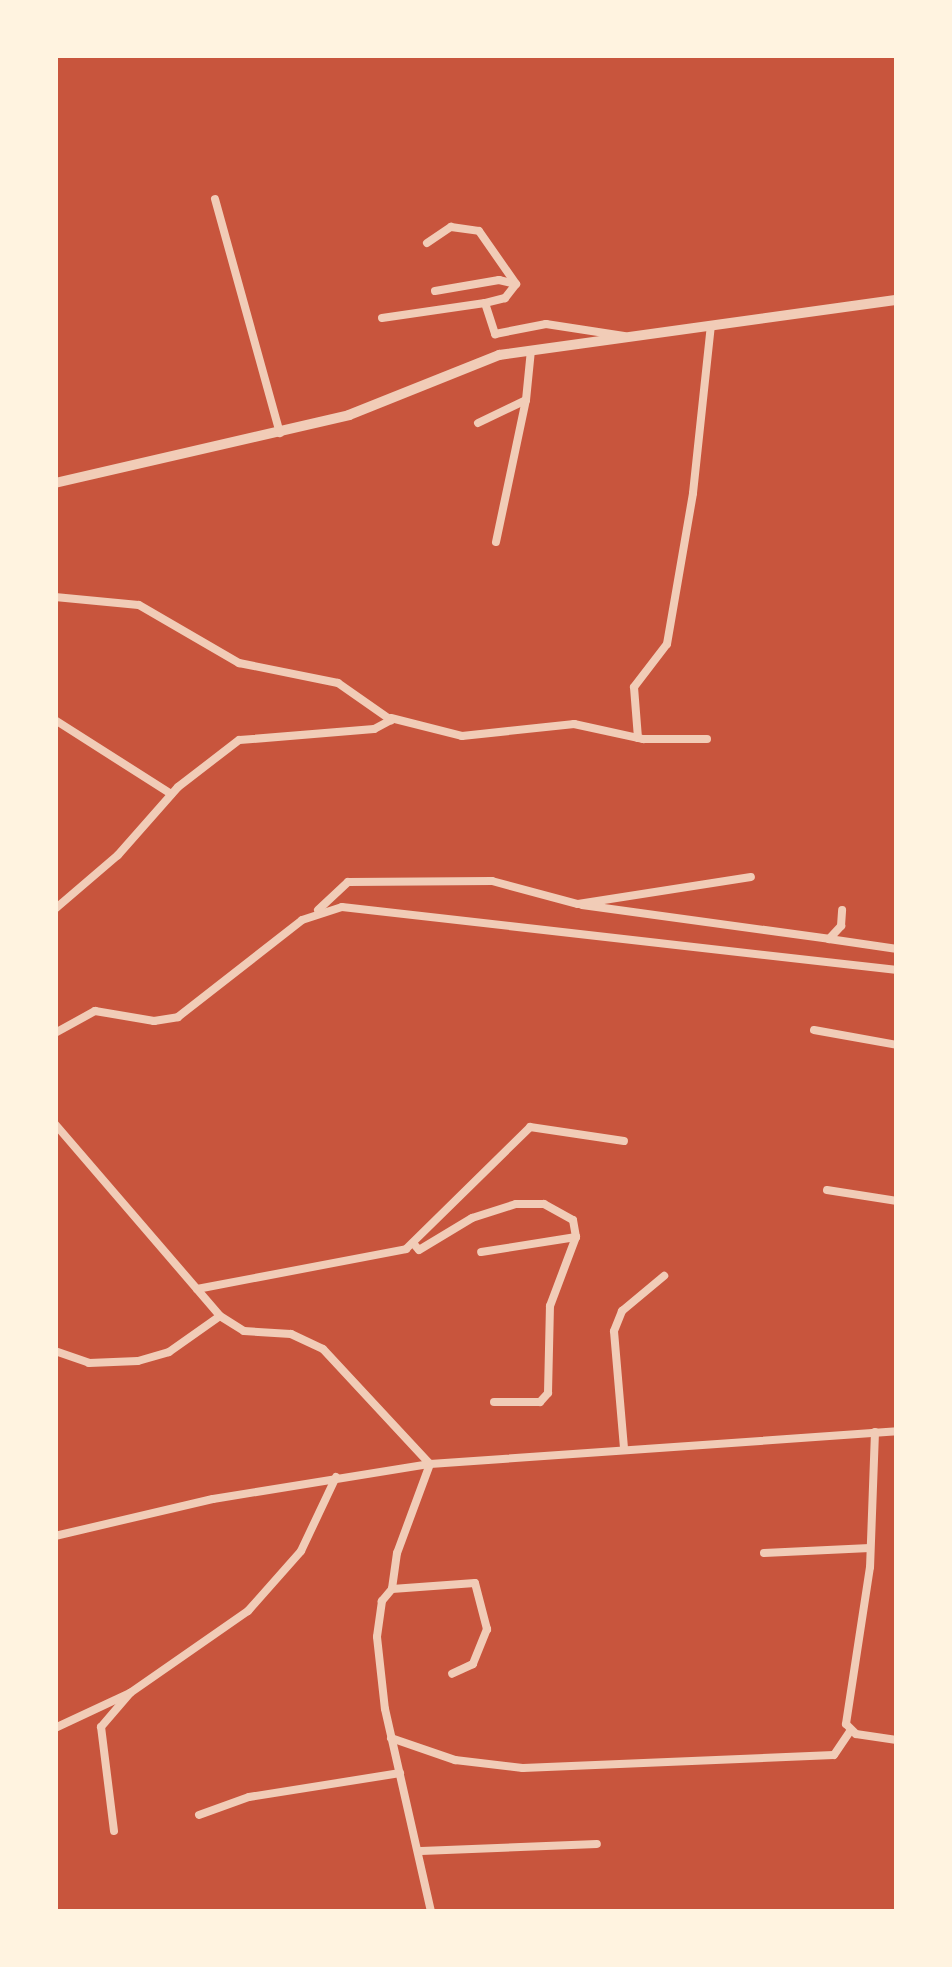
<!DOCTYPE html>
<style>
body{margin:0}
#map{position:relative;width:952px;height:1967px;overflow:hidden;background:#c8553d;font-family:Lora,serif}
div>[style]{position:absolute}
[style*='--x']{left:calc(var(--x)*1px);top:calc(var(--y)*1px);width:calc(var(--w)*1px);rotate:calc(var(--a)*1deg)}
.minor>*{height:8px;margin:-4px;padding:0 4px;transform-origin:4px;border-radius:4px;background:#f1ccb7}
.tertiary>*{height:10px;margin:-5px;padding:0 5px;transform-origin:5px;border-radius:5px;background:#f1ccb7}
span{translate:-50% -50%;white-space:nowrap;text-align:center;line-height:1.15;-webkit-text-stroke:8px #fff3e0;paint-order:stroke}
.frame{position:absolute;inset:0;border:58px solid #fff3e0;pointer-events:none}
</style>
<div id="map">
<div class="minor">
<i style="--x:215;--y:199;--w:243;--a:74.5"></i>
<i style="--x:427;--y:243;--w:29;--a:-34"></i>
<i style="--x:451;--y:227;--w:28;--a:8"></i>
<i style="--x:479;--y:231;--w:65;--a:55.1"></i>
<i style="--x:435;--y:291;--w:65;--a:-9.8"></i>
<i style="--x:499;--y:280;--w:17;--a:13"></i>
<i style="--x:516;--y:284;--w:18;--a:128"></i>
<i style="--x:505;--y:298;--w:21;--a:166"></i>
<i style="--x:382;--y:318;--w:104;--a:-8.3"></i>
<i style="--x:485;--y:303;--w:33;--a:72"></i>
<i style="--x:495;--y:334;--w:52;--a:-11.1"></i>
<i style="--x:546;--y:324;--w:79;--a:8.7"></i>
<i style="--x:478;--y:423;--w:53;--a:-25.6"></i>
<i style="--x:526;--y:400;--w:50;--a:-84.3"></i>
<i style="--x:496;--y:542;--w:145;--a:-78.1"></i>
<i style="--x:55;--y:597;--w:84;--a:5.4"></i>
<i style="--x:139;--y:605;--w:116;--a:30.1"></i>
<i style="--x:239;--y:663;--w:101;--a:11.4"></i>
<i style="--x:338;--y:683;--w:65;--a:34.9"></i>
<i style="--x:391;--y:720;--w:19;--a:152"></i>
<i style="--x:374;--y:729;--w:135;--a:175.3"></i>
<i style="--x:239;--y:740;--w:77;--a:142.4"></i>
<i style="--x:178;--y:787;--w:91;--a:131.4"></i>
<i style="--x:118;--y:855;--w:83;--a:139.4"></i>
<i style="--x:391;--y:718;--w:73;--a:14.2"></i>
<i style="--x:462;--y:736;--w:113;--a:-6.1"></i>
<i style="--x:574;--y:724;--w:71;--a:12.3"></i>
<i style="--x:643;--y:739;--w:64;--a:0"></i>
<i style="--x:55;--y:720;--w:138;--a:32.5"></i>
<i style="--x:638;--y:738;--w:51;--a:-94.5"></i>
<i style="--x:634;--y:687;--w:54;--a:-52.5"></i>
<i style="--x:667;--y:644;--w:153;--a:-80.2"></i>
<i style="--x:693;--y:493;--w:169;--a:-83.9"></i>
<i style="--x:582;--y:905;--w:249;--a:7.8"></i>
<i style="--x:829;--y:939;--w:18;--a:-47"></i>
<i style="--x:841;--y:926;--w:16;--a:-86"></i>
<i style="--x:318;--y:910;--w:41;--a:-43"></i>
<i style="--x:348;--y:882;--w:144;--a:-0.4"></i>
<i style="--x:492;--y:881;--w:89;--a:15"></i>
<i style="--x:578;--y:904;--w:175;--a:-8.9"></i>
<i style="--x:829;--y:939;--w:69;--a:8.4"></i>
<i style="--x:814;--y:1030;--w:84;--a:10.2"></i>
<i style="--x:55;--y:1033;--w:46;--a:-28.8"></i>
<i style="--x:95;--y:1011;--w:60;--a:9.6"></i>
<i style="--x:154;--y:1021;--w:24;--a:-9"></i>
<i style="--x:178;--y:1017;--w:157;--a:-38"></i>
<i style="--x:302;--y:920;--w:42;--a:-18"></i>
<i style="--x:342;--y:907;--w:559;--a:6.48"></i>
<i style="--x:55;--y:1124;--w:253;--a:49.3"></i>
<i style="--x:220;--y:1316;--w:28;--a:32"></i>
<i style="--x:244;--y:1331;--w:47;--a:3.7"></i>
<i style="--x:291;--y:1334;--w:35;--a:25"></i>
<i style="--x:323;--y:1349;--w:157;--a:47.1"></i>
<i style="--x:430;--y:1464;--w:95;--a:110.3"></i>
<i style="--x:397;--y:1553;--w:36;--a:98"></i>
<i style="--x:392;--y:1589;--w:16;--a:130"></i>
<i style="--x:382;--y:1601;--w:36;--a:98"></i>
<i style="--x:377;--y:1637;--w:72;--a:83.7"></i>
<i style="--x:385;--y:1709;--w:208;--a:77.2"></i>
<i style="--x:827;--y:1190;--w:71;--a:8.9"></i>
<i style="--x:413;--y:1243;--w:9;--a:49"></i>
<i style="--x:419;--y:1250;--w:62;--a:-31.1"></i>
<i style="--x:472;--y:1218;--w:46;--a:-17.7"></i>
<i style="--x:516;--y:1204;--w:28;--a:0"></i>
<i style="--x:544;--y:1204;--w:33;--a:29"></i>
<i style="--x:573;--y:1220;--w:17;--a:80"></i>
<i style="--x:576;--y:1237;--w:96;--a:171"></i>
<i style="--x:197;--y:1289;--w:213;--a:-10.8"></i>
<i style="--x:406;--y:1249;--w:174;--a:-44.5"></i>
<i style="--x:530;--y:1127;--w:95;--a:8.5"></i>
<i style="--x:55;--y:1351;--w:36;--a:19"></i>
<i style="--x:89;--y:1363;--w:49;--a:-2.3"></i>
<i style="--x:138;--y:1361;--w:32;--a:-16"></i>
<i style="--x:169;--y:1352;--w:62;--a:-35.2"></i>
<i style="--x:494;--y:1402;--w:46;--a:0"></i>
<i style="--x:540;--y:1402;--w:12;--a:-48"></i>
<i style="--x:548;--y:1393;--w:87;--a:-88.7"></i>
<i style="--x:550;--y:1306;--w:74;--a:-69.4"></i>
<i style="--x:875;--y:1432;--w:135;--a:92.1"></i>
<i style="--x:870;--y:1567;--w:159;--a:98.7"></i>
<i style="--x:846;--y:1724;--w:14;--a:45"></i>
<i style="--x:856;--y:1734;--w:41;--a:8.3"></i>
<i style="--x:624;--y:1448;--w:117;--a:-94.9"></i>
<i style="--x:614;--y:1331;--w:22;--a:-68"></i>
<i style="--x:622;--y:1311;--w:55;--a:-39.8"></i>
<i style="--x:55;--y:1536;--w:162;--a:-13.2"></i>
<i style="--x:213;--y:1499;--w:220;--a:-9.2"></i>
<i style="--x:430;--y:1464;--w:468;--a:-4"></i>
<i style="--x:764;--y:1553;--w:106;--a:-2.7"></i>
<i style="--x:392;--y:1589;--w:83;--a:-4.1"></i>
<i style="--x:475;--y:1583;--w:48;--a:75.4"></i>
<i style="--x:487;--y:1629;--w:38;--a:112"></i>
<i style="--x:473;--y:1664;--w:23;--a:155"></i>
<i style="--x:55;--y:1728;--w:83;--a:-25"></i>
<i style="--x:130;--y:1693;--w:144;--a:-34.8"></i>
<i style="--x:248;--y:1611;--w:80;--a:-48.5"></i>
<i style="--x:301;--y:1551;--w:82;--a:-64.7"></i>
<i style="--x:391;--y:1738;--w:68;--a:19"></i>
<i style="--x:455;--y:1760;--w:68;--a:6.7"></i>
<i style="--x:523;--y:1768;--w:311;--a:-2.4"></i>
<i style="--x:834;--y:1755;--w:29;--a:-56"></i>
<i style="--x:199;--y:1815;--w:53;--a:-19.8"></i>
<i style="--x:249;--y:1797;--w:153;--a:-9"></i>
<i style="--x:114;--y:1831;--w:105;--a:-97.1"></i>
<i style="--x:101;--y:1727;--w:45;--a:-49.5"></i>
<i style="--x:421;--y:1851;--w:176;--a:-2.3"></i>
</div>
<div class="tertiary">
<i style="--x:55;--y:483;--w:302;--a:-13"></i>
<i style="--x:349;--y:415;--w:162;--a:-21.8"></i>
<i style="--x:499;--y:355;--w:402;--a:-7.9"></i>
</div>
<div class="frame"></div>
</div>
